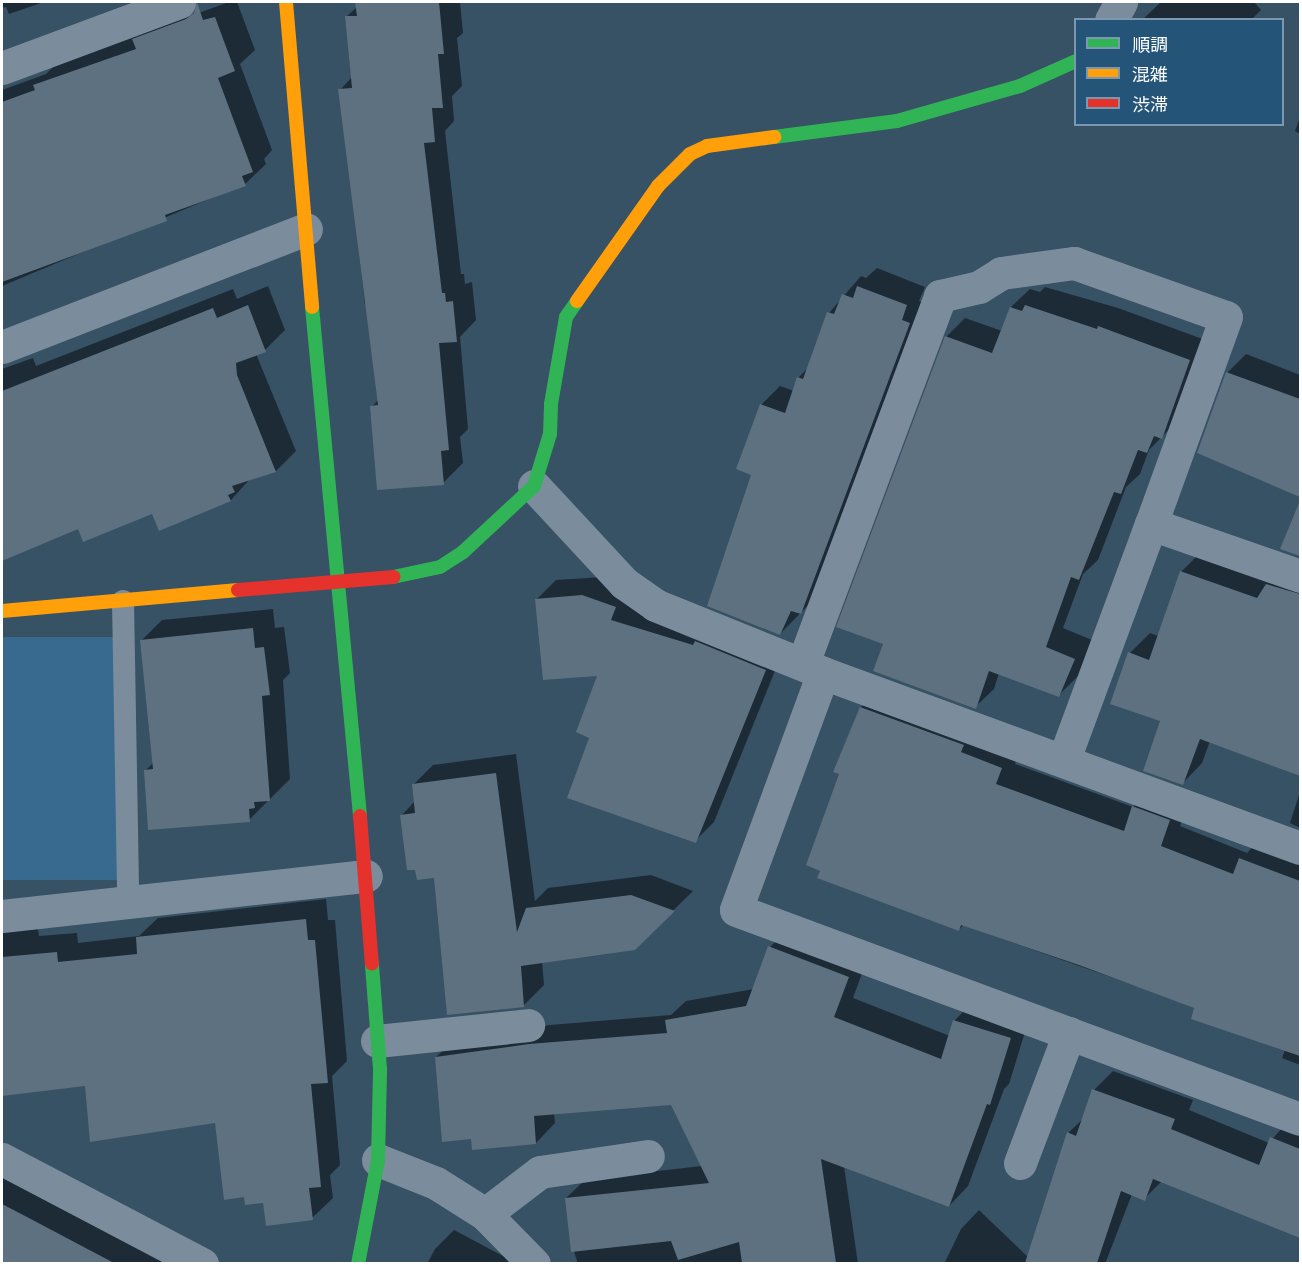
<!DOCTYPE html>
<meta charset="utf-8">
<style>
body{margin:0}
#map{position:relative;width:1302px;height:1265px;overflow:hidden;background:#375165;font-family:"Open Sans","Noto Sans JP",sans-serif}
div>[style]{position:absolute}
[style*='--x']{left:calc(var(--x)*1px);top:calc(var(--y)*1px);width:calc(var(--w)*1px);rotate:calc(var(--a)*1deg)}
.green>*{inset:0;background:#386a8f;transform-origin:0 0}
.shadow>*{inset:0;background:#0007}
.building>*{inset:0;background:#5e7180}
.lane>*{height:22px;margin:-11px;padding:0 11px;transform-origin:11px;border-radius:11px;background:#7b8d9c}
.street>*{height:33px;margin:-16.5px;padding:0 16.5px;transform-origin:16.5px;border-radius:16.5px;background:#7b8d9c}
.fast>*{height:14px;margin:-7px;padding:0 7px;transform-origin:7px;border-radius:7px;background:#30b455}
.slow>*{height:14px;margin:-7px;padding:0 7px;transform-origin:7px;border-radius:7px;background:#ff9f0a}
.jam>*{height:14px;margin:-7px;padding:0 7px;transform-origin:7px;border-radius:7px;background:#e5322d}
span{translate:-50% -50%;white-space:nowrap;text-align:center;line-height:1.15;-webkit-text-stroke:6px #245478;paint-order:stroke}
.frame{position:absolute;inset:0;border:3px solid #fff;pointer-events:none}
.legend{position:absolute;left:1074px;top:18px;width:210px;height:108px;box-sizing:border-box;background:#245478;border:2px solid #7c98ae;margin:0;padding:8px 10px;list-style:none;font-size:18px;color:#fff}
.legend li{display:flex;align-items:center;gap:12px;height:30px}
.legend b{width:30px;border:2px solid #7c98ae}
</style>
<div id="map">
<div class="green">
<i style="left:117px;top:637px;width:243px;height:115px;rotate:90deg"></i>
</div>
<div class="shadow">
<i style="clip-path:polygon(2px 2px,44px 2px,9px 14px,6px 7px,2px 8px)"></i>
<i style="clip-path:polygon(229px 2px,237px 2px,255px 50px,240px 64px,272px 150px,264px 159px,266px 164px,245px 184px,2px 286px,2px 90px,46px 74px,55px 65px)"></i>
<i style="clip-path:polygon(356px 2px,460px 2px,463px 33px,457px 38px,462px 86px,452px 96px,454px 121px,445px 131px,461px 274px,464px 274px,465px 284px,472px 282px,476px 320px,460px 337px,468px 429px,460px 437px,463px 463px,443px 483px,372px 407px,379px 399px,370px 305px,365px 305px,340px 90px,352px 77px,346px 17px,357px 7px)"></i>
<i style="clip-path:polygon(1161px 2px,1254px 2px,1261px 10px,1251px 20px,1142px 20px)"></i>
<i style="clip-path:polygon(1300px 117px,1300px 134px,1295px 131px)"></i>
<i style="clip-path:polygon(877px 268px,925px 287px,919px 301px,927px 304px,819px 594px,780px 634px,753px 474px,761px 405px,780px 386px,794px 391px,798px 378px,808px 368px,829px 313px,861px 276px,866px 278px)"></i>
<i style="clip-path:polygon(268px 286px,285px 330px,265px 350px,256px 354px,296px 451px,276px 471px,250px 479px,231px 500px,159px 529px,152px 512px,78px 528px,2px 559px,2px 369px,33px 358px,36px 366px,233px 289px,237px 299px)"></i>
<i style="clip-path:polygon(1045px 287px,1118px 308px,1208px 341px,1180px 418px,1149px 450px,1140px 474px,1126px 487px,1098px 560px,1083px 574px,1063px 628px,1092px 640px,1078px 676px,1059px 695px,999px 673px,994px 689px,975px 707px,885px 643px,946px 337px,965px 318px,1002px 331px,1011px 307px,1030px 289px,1040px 292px)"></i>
<i style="clip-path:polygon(1246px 354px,1300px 375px,1300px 495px,1198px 453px,1227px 373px)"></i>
<i style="clip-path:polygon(1201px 552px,1300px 572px,1300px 776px,1210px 741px,1202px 763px,1183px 783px,1161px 720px,1130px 653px,1150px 633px,1158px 636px,1181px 572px)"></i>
<i style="clip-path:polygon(603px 577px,783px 651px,714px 822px,695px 841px,591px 737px,599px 674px,537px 599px,556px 580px)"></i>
<i style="clip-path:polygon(273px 609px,275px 628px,284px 627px,290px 673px,283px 680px,290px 779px,249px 820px,145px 771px,154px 762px,141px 641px,162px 620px)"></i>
<i style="clip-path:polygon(881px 688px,1021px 748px,1015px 764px,1133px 807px,1153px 787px,1189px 800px,1180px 826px,1247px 853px,1260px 839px,1300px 841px,1300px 1065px,1282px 1058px,1285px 1050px,1196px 1007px,963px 925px,959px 930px,841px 773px,835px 771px,861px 707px)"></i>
<i style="clip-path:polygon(516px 754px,535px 901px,548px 888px,651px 875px,693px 891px,634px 949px,542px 961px,544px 985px,524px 1005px,435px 876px,402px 815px,415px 801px,413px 785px,433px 765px)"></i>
<i style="clip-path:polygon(1300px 792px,1300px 828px,1290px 823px)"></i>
<i style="clip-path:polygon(326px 899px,328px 920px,335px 920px,347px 1061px,332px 1076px,340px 1165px,330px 1175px,333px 1198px,312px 1218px,245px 1196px,216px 1121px,86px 1085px,2px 1095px,2px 932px,38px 929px,39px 936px,77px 933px,78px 943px,139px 936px,158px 918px)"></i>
<i style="clip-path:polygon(789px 928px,868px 957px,853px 998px,950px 1036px,954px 1021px,974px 1001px,1029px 1019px,1009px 1084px,1004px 1089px,968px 1186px,949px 1206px,844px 1166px,858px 1264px,578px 1264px,572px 1245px,566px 1198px,586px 1179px,702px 1166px,672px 1103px,554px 1113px,555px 1123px,536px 1143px,473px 1137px,436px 1057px,456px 1038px,550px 1025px,671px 1015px,686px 1001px,754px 989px,770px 947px)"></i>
<i style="clip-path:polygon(1113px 1071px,1193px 1100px,1189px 1110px,1269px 1143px,1290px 1119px,1300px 1123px,1300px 1237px,1162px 1181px,1144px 1199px,1132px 1194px,1105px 1264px,944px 1264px,961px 1229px,979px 1210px,1029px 1258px,1068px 1133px,1084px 1118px,1094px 1090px)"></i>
<i style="clip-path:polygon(2px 1175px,191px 1264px,2px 1264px)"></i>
<i style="clip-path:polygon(454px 1230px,518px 1264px,427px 1264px,435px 1249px)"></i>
</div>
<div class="building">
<i style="clip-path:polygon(197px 2px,203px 20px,215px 17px,235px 71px,218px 78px,253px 172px,242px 176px,246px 186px,165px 215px,167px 221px,2px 282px,2px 102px,35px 90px,33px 85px,136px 49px,132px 39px,186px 19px,194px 13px)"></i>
<i style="clip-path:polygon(355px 2px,439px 2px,444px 54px,438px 54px,443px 108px,432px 108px,435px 142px,424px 143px,442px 293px,445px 293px,446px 302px,453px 301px,457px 342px,439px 343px,449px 450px,441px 451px,444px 485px,377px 490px,370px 406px,378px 405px,338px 89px,352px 88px,345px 16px,357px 16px)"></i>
<i style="clip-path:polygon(857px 286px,907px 305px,902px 320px,910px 323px,801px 614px,791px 611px,780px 635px,707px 606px,751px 475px,736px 469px,760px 404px,785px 413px,797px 377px,803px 379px,827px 312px,834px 314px,842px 294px,853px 298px)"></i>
<i style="clip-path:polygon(248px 305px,266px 352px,236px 363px,237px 375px,276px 472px,232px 486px,235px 492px,228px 495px,231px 501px,159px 531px,152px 514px,83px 542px,78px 529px,2px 561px,2px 391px,213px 308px,217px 318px)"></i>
<i style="clip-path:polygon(1025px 305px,1097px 329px,1098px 326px,1190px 360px,1162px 439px,1154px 436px,1147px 453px,1138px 450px,1121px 494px,1114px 492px,1079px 580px,1071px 577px,1046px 647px,1075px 659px,1059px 697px,989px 671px,976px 709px,873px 671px,883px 644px,836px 627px,945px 336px,992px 353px,1010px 307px,1022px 311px)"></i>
<i style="clip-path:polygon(1226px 372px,1300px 399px,1300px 497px,1197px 453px)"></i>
<i style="clip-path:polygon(1299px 503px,1300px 503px,1300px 556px,1280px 549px)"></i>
<i style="clip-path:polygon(1180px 571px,1257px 598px,1266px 584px,1300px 594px,1300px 776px,1200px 739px,1183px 785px,1143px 771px,1160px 721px,1110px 704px,1128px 652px,1149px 660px)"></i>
<i style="clip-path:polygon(582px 595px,616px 607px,611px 620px,693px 645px,695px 641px,766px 670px,696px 843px,567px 798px,589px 738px,576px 732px,597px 676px,543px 680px,535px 599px)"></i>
<i style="clip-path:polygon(253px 628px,255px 648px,264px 647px,270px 695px,262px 696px,270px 801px,254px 802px,255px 808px,249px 809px,250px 822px,148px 830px,144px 770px,153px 769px,140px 640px)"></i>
<i style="clip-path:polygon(860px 707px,964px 745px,961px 752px,1002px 768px,996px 784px,1124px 831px,1132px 806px,1170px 820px,1161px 846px,1233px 874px,1239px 858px,1300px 881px,1300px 1056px,1191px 1019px,1194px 1008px,1079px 965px,961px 925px,959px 931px,817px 878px,820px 871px,806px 865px,839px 774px,833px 772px)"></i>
<i style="clip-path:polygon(496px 773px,517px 932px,526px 908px,631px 895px,675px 911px,635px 950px,521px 966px,524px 1007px,447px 1015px,434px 878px,417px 880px,415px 870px,407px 870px,400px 815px,415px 813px,412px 784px)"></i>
<i style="clip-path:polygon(306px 919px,308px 940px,315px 940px,328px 1083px,311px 1084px,321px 1187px,309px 1188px,313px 1220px,266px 1226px,263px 1203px,245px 1205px,244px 1197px,224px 1200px,215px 1123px,90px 1142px,85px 1086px,2px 1096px,2px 957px,57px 952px,58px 962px,137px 954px,136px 937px)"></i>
<i style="clip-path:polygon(768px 946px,849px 977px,834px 1017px,941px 1059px,953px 1020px,1011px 1038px,990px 1105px,987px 1104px,949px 1207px,821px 1159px,836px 1263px,742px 1263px,739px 1242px,678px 1260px,671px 1241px,571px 1252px,565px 1198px,709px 1183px,671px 1105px,534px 1116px,536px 1144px,472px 1150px,471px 1139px,442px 1142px,435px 1057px,529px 1044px,667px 1033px,665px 1020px,746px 1006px)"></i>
<i style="clip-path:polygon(1092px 1089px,1175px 1119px,1171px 1129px,1259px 1165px,1270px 1137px,1300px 1149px,1300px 1238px,1153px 1179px,1145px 1201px,1121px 1191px,1097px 1263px,1025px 1263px,1067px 1132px,1076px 1136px)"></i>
<i style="clip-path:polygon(2px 1204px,27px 1217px,114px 1263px,2px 1263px)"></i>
</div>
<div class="lane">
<i style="--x:123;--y:601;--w:301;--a:89"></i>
</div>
<div class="street">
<i style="--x:1111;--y:20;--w:21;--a:-61"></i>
<i style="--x:2;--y:68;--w:189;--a:-20.4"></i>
<i style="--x:2;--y:347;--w:326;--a:-21.2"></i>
<i style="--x:534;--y:486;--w:132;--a:47.1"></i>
<i style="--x:624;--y:583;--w:38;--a:35"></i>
<i style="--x:655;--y:605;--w:181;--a:22"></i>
<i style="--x:823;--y:673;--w:508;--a:20.15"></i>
<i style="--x:803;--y:663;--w:392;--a:-69.5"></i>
<i style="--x:940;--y:296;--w:40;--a:-13"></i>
<i style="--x:979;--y:287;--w:26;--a:-32"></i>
<i style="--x:1001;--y:273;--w:74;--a:-7.8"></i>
<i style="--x:1074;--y:263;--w:161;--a:19.6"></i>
<i style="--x:1226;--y:317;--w:220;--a:109.9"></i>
<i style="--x:823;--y:673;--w:252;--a:110.2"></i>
<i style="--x:736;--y:910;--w:601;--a:20.33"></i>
<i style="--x:1064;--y:759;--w:251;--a:-69.7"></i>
<i style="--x:1151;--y:524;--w:158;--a:19.2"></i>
<i style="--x:2;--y:916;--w:366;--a:-6.3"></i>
<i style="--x:377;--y:1041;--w:152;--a:-6"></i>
<i style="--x:2;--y:1159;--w:226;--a:27.7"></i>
<i style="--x:378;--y:1160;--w:62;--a:21.6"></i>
<i style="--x:436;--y:1183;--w:58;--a:32.3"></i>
<i style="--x:485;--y:1214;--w:70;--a:45.6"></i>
<i style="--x:1020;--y:1163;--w:139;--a:-69.3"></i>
<i style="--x:485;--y:1214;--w:69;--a:-37.4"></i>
<i style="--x:540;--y:1172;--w:109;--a:-8.4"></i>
</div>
<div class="fast">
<i style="--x:774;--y:137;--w:124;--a:-7.4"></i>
<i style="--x:897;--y:121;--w:128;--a:-15.9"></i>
<i style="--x:1020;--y:86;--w:61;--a:-24.1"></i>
<i style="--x:312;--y:307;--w:511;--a:84.61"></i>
<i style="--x:393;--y:577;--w:48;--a:-12"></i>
<i style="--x:440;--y:567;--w:27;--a:-33"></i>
<i style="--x:463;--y:552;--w:97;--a:-42.9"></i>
<i style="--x:534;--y:486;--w:54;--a:-72.9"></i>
<i style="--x:550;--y:434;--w:30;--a:-88"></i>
<i style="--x:551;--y:404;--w:88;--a:-80.2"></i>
<i style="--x:566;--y:317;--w:19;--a:-55"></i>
<i style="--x:358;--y:1264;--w:106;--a:-79.1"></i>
<i style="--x:378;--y:1160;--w:91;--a:-88.7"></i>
<i style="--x:380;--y:1069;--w:105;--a:-94.4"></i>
</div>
<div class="slow">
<i style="--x:286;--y:2;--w:306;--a:85.1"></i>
<i style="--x:577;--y:301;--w:141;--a:-54.8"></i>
<i style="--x:658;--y:186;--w:45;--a:-45"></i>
<i style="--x:690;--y:154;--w:19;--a:-25"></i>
<i style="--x:707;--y:146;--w:68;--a:-7.7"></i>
<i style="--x:2;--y:611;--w:237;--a:-5.1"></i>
</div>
<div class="jam">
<i style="--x:238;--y:590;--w:156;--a:-4.8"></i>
<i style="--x:360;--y:816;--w:148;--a:85.4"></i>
</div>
<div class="frame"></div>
<ul class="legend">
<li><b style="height:8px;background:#30b455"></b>順調</li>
<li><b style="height:8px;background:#ff9f0a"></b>混雑</li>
<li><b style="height:8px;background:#e5322d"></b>渋滞</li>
</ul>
</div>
